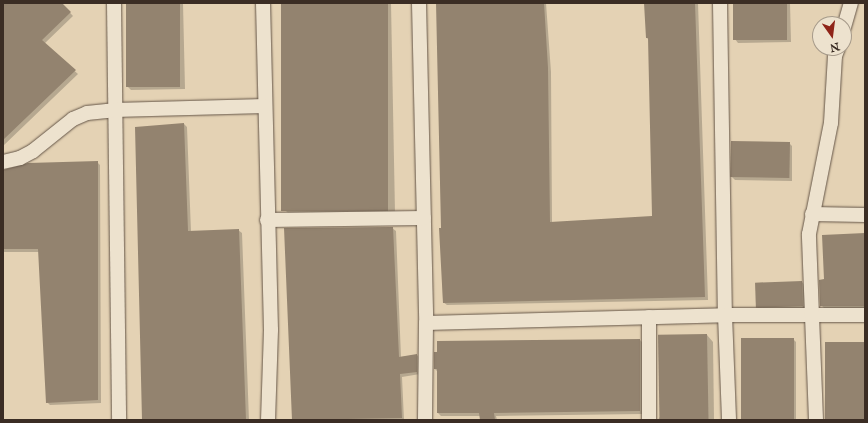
<!DOCTYPE html>
<style>
body{margin:0}
#map{position:relative;width:868px;height:423px;overflow:hidden;background:#e4d2b4;font-family:"IM FELL English",serif}
div>[style]{position:absolute}
[style*='--x']{left:calc(var(--x)*1px);top:calc(var(--y)*1px);width:calc(var(--w)*1px);rotate:calc(var(--a)*1deg)}
.shadow>*{inset:0;background:#0003}
.building>*{inset:0;background:#93836f;transform-origin:0 0}
.roads{filter:drop-shadow(0 0 1px #655648) drop-shadow(0 0 1px #655648)}
.street>*{height:14px;margin:-7px;padding:0 7px;transform-origin:7px;border-radius:7px;background:#ede2ce}
span{translate:-50% -50%;white-space:nowrap;text-align:center;line-height:1.15;-webkit-text-stroke:4px #ede2ce;paint-order:stroke}
.frame{position:absolute;inset:0;border:4px solid #3b2d24;pointer-events:none}
.north{position:absolute;left:812px;top:16px;width:40px;height:40px;box-sizing:border-box;background:#ede2ce;border:1px solid #a69a8a;border-radius:50%;rotate:166deg;font-size:11px;font-weight:700;line-height:16px;text-align:center;color:#3b2d24}
.north::after{content:'';display:block;margin:auto;width:14px;height:18px;background:#8f2418;clip-path:polygon(50% 0,100% 100%,50% 72%,0 100%)}
</style>
<div id="map">
<div class="shadow">
<i style="clip-path:polygon(3px 3px,61px 3px,73px 16px,44px 44px,78px 74px,3px 146px)"></i>
<i style="clip-path:polygon(127px 3px,183px 3px,185px 89px,131px 90px,128px 87px)"></i>
<i style="clip-path:polygon(282px 3px,391px 3px,395px 213px,289px 214px,286px 211px)"></i>
<i style="clip-path:polygon(437px 3px,546px 3px,551px 72px,552px 223px,653px 217px,649px 40px,647px 38px,645px 3px,698px 3px,708px 300px,447px 305px,443px 302px)"></i>
<i style="clip-path:polygon(734px 3px,790px 3px,791px 42px,738px 43px,735px 39px)"></i>
<i style="clip-path:polygon(184px 124px,187px 127px,191px 232px,238px 230px,242px 233px,249px 420px,143px 420px,136px 128px)"></i>
<i style="clip-path:polygon(789px 143px,792px 146px,792px 181px,735px 180px,732px 177px)"></i>
<i style="clip-path:polygon(97px 162px,100px 165px,101px 403px,50px 405px,47px 402px,39px 252px,3px 252px,3px 171px)"></i>
<i style="clip-path:polygon(392px 228px,396px 231px,401px 357px,417px 355px,420px 358px,420px 374px,402px 377px,404px 420px,293px 420px,285px 229px)"></i>
<i style="clip-path:polygon(865px 234px,865px 309px,824px 308px,821px 305px,825px 280px)"></i>
<i style="clip-path:polygon(802px 282px,808px 289px,809px 313px,763px 313px,756px 306px,756px 284px)"></i>
<i style="clip-path:polygon(707px 335px,713px 342px,714px 420px,658px 420px)"></i>
<i style="clip-path:polygon(793px 339px,796px 342px,796px 420px,742px 420px)"></i>
<i style="clip-path:polygon(640px 340px,643px 343px,643px 414px,496px 416px,497px 420px,481px 420px,480px 416px,441px 416px,438px 413px,438px 372px,435px 369px,438px 342px)"></i>
</div>
<div class="building">
<i style="clip-path:polygon(3px 3px,62px 3px,71px 12px,42px 40px,76px 70px,3px 140px)"></i>
<i style="left:126px;top:3px;width:54px;height:84px"></i>
<i style="left:281px;top:3px;width:107px;height:208px"></i>
<i style="clip-path:polygon(436px 3px,544px 3px,548px 68px,550px 222px,652px 216px,648px 38px,646px 38px,644px 3px,695px 3px,705px 297px,443px 303px,439px 228px,441px 228px)"></i>
<i style="left:733px;top:3px;width:54px;height:37px"></i>
<i style="clip-path:polygon(184px 123px,188px 231px,239px 229px,246px 420px,142px 420px,135px 127px)"></i>
<i style="left:731px;top:141px;width:59px;height:36px;rotate:1deg"></i>
<i style="clip-path:polygon(98px 161px,98px 400px,46px 403px,38px 249px,3px 249px,3px 170px,28px 163px)"></i>
<i style="clip-path:polygon(393px 227px,399px 357px,417px 354px,417px 372px,400px 374px,402px 418px,292px 420px,284px 228px)"></i>
<i style="clip-path:polygon(865px 233px,865px 306px,820px 306px,819px 280px,824px 279px,822px 235px)"></i>
<i style="left:802px;top:281px;width:25px;height:47px;rotate:88deg"></i>
<i style="left:707px;top:334px;width:86px;height:49px;rotate:89deg"></i>
<i style="left:741px;top:338px;width:53px;height:82px"></i>
<i style="clip-path:polygon(640px 339px,640px 411px,494px 413px,495px 420px,480px 420px,479px 413px,437px 413px,437px 369px,434px 369px,434px 352px,437px 352px,437px 341px)"></i>
<i style="left:865px;top:342px;width:78px;height:40px;rotate:90deg"></i>
</div>
<div class="roads">
<div class="street">
<i style="--x:114;--y:3;--w:417;--a:89.3"></i>
<i style="--x:263;--y:3;--w:327;--a:88.6"></i>
<i style="--x:271;--y:330;--w:90;--a:91.9"></i>
<i style="--x:419;--y:3;--w:320;--a:88.7"></i>
<i style="--x:426;--y:323;--w:97;--a:90.6"></i>
<i style="--x:720;--y:3;--w:312;--a:89.1"></i>
<i style="--x:725;--y:315;--w:105;--a:87.8"></i>
<i style="--x:844;--y:27;--w:25;--a:-74"></i>
<i style="--x:3;--y:162;--w:17;--a:-13"></i>
<i style="--x:20;--y:158;--w:15;--a:-28"></i>
<i style="--x:33;--y:151;--w:51;--a:-38.7"></i>
<i style="--x:73;--y:119;--w:15;--a:-23"></i>
<i style="--x:87;--y:113;--w:27;--a:-6"></i>
<i style="--x:114;--y:110;--w:151;--a:-1.5"></i>
<i style="--x:812;--y:214;--w:53;--a:1.1"></i>
<i style="--x:267;--y:220;--w:157;--a:-0.7"></i>
<i style="--x:426;--y:323;--w:299;--a:-1.5"></i>
<i style="--x:725;--y:315;--w:140;--a:0"></i>
<i style="--x:649;--y:420;--w:103;--a:-90"></i>
<i style="--x:816;--y:420;--w:186;--a:-92.2"></i>
<i style="--x:809;--y:234;--w:113;--a:-78.8"></i>
<i style="--x:831;--y:123;--w:67;--a:-86.6"></i>
<i style="--x:835;--y:56;--w:9;--a:-69"></i>
</div>
</div>
<div class="frame"></div>
<div class="north">N</div>
</div>
